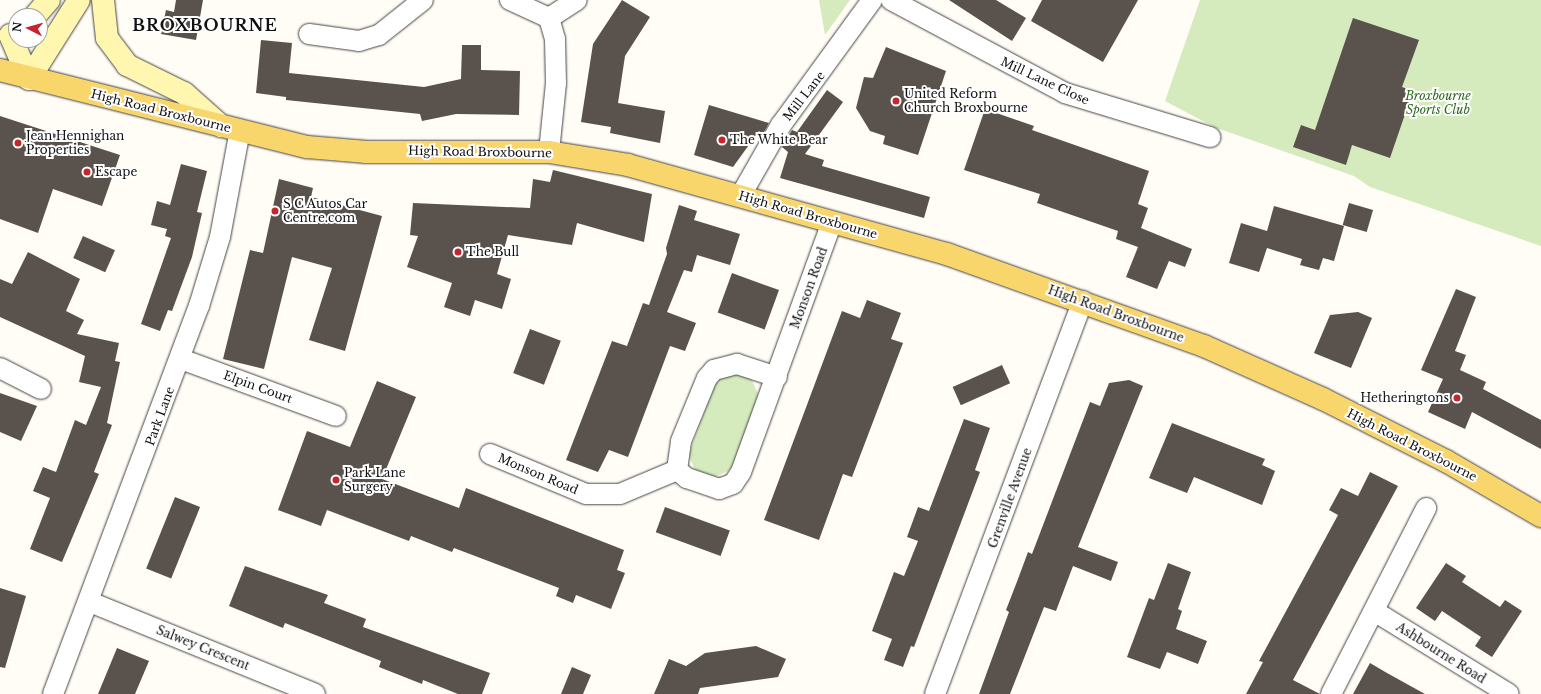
<!DOCTYPE html>
<style>
body{margin:0}
#map{position:relative;width:1541px;height:694px;overflow:hidden;background:#fffdf5;font-family:"Libre Baskerville",serif}
div>[style]{position:absolute}
[style*='--x']{left:calc(var(--x)*1px);top:calc(var(--y)*1px);width:calc(var(--w)*1px);rotate:calc(var(--a)*1deg)}
.green>*{inset:0;background:#d5ebbd}
.building>*{inset:0;background:#5a524d;transform-origin:0 0}
.roads{filter:drop-shadow(0 0 1px #444) drop-shadow(0 0 1px #444)}
.minor>*{height:20px;margin:-10px;padding:0 10px;transform-origin:10px;border-radius:10px;background:#fff}
.secondary>*{height:22px;margin:-11px;padding:0 11px;transform-origin:11px;border-radius:11px;background:#fff6b0}
.primary>*{height:22px;margin:-11px;padding:0 11px;transform-origin:11px;border-radius:11px;background:#f9d66b}
.dots>*{width:11px;height:11px;translate:-50% -50%;box-sizing:border-box;border:2px solid #fff;border-radius:50%}
span{translate:-50% -50%;white-space:nowrap;text-align:center;line-height:1.15;-webkit-text-stroke:4px #fff;paint-order:stroke}
.street-label{font-size:12px;color:#111}
.poi-label{font-size:12px;color:#111}
.left{translate:0 -50%;text-align:left}
.right{translate:-100% -50%;text-align:right}
.park-label{font-size:12px;color:#2f6b1f;font-style:italic}
.district-label{font-size:16px;color:#111;font-weight:700;letter-spacing:1px}
.north{position:absolute;left:8px;top:8px;width:40px;height:40px;box-sizing:border-box;background:#fff;border:1px solid #a0a0a0;border-radius:50%;rotate:276deg;font-size:11px;font-weight:700;line-height:16px;text-align:center;color:#111}
.north::after{content:'';display:block;margin:auto;width:14px;height:18px;background:#c4262e;clip-path:polygon(50% 0,100% 100%,50% 72%,0 100%)}
</style>
<div id="map">
<div class="green">
<i style="clip-path:polygon(819px 0,850px 0,825px 35px)"></i>
<i style="clip-path:polygon(1200px 0,1541px 0,1541px 246px,1370px 187px,1354px 176px,1214px 127px,1165px 101px)"></i>
<i style="clip-path:polygon(735px 372px,751px 378px,758px 394px,756px 403px,733px 464px,728px 471px,712px 478px,696px 472px,689px 456px,691px 448px,714px 386px,719px 379px)"></i>
</div>
<div class="building">
<i style="clip-path:polygon(176px 0,203px 0,196px 40px,161px 34px,166px 10px,174px 12px)"></i>
<i style="clip-path:polygon(622px 0,650px 17px,625px 56px,618px 103px,665px 111px,660px 143px,610px 133px,611px 127px,581px 122px,593px 44px)"></i>
<i style="clip-path:polygon(949px 0,996px 0,1026px 18px,1012px 41px)"></i>
<i style="clip-path:polygon(1042px 0,1138px 0,1103px 62px,1031px 21px)"></i>
<i style="clip-path:polygon(1353px 18px,1419px 40px,1402px 87px,1413px 91px,1390px 158px,1352px 145px,1346px 165px,1293px 147px,1301px 125px,1315px 130px)"></i>
<i style="clip-path:polygon(261px 40px,292px 43px,289px 73px,424px 87px,461px 79px,462px 45px,481px 45px,481px 70px,520px 71px,519px 115px,456px 114px,422px 121px,420px 114px,286px 100px,286px 97px,256px 93px)"></i>
<i style="clip-path:polygon(886px 47px,946px 71px,918px 155px,883px 144px,885px 136px,870px 131px,856px 108px,864px 77px,873px 78px)"></i>
<i style="clip-path:polygon(827px 90px,843px 102px,805px 154px,824px 160px,822px 166px,930px 197px,924px 218px,780px 178px,788px 152px,782px 147px,792px 130px,797px 132px)"></i>
<i style="clip-path:polygon(709px 105px,769px 123px,763px 134px,759px 131px,733px 167px,694px 155px)"></i>
<i style="clip-path:polygon(985px 109px,1034px 126px,1032px 130px,1149px 171px,1138px 204px,1148px 208px,1141px 228px,1192px 249px,1185px 267px,1169px 261px,1157px 289px,1126px 277px,1138px 247px,1116px 239px,1118px 231px,1037px 203px,1040px 194px,964px 170px)"></i>
<i style="clip-path:polygon(0 116px,120px 155px,102px 206px,53px 189px,38px 233px,0 219px)"></i>
<i style="clip-path:polygon(181px 164px,207px 171px,197px 212px,202px 213px,192px 257px,172px 311px,168px 310px,160px 331px,141px 324px,171px 238px,165px 236px,167px 229px,151px 225px,157px 201px,170px 205px)"></i>
<i style="clip-path:polygon(553px 170px,652px 194px,644px 242px,577px 223px,572px 245px,508px 235px,497px 274px,511px 279px,502px 309px,475px 300px,470px 316px,444px 307px,452px 283px,407px 267px,418px 236px,410px 235px,413px 203px,530px 208px,533px 179px,550px 182px)"></i>
<i style="clip-path:polygon(279px 179px,313px 188px,311px 197px,382px 216px,345px 351px,309px 340px,332px 268px,292px 257px,264px 369px,223px 359px,250px 250px,263px 253px)"></i>
<i style="left:1349px;top:203px;width:25px;height:23px;rotate:16deg"></i>
<i style="clip-path:polygon(679px 205px,697px 211px,694px 220px,740px 234px,730px 265px,697px 255px,692px 272px,684px 270px,667px 312px,696px 323px,685px 351px,670px 346px,628px 457px,609px 450px,598px 472px,566px 460px,612px 341px,627px 346px,643px 303px,649px 305px,667px 254px,666px 248px)"></i>
<i style="clip-path:polygon(1274px 206px,1344px 226px,1334px 261px,1323px 258px,1319px 270px,1300px 265px,1302px 259px,1267px 248px,1259px 272px,1229px 263px,1241px 223px,1267px 231px)"></i>
<i style="left:83px;top:236px;width:35px;height:24px;rotate:24deg"></i>
<i style="clip-path:polygon(28px 252px,80px 279px,66px 311px,84px 320px,77px 334px,119px 343px,115px 361px,120px 362px,107px 423px,112px 425px,94px 472px,99px 474px,62px 562px,30px 549px,50px 498px,33px 491px,43px 467px,56px 472px,75px 420px,86px 425px,101px 387px,79px 382px,85px 356px,0 317px,0 279px,12px 284px)"></i>
<i style="left:732px;top:273px;width:50px;height:42px;rotate:20deg"></i>
<i style="clip-path:polygon(1456px 289px,1476px 297px,1455px 351px,1466px 355px,1460px 370px,1486px 382px,1483px 389px,1541px 420px,1541px 449px,1472px 412px,1465px 429px,1428px 412px,1443px 379px,1421px 370px)"></i>
<i style="clip-path:polygon(867px 300px,901px 313px,891px 339px,903px 343px,852px 477px,843px 474px,819px 540px,764px 520px,842px 311px,860px 318px)"></i>
<i style="clip-path:polygon(1358px 312px,1372px 318px,1351px 368px,1314px 353px,1330px 315px)"></i>
<i style="left:530px;top:329px;width:33px;height:47px;rotate:21deg"></i>
<i style="left:1002px;top:365px;width:20px;height:54px;rotate:66deg"></i>
<i style="clip-path:polygon(1129px 380px,1143px 386px,1078px 547px,1118px 562px,1111px 581px,1073px 566px,1056px 611px,1044px 607px,1010px 694px,979px 694px,1009px 612px,1006px 610px,1018px 579px,1028px 552px,1032px 554px,1090px 402px,1100px 406px,1109px 383px)"></i>
<i style="clip-path:polygon(377px 381px,416px 397px,382px 479px,459px 508px,466px 488px,624px 550px,617px 570px,625px 573px,611px 609px,576px 595px,573px 603px,556px 596px,559px 588px,454px 548px,452px 552px,411px 536px,409px 541px,327px 510px,321px 526px,278px 510px,307px 431px,350px 447px)"></i>
<i style="clip-path:polygon(0 393px,37px 406px,21px 441px,0 432px)"></i>
<i style="clip-path:polygon(964px 419px,990px 428px,975px 470px,980px 472px,914px 647px,911px 646px,903px 667px,884px 660px,892px 639px,872px 631px,894px 572px,904px 576px,918px 541px,907px 537px,918px 507px,929px 511px)"></i>
<i style="clip-path:polygon(1172px 423px,1265px 459px,1262px 465px,1275px 471px,1262px 505px,1194px 477px,1187px 493px,1149px 478px)"></i>
<i style="clip-path:polygon(1370px 472px,1398px 486px,1293px 680px,1320px 694px,1246px 694px,1263px 662px,1259px 661px,1338px 515px,1329px 510px,1341px 488px,1358px 496px)"></i>
<i style="left:175px;top:497px;width:27px;height:77px;rotate:22deg"></i>
<i style="left:665px;top:507px;width:69px;height:27px;rotate:20deg"></i>
<i style="clip-path:polygon(1168px 563px,1191px 572px,1178px 609px,1182px 611px,1176px 629px,1207px 641px,1198px 664px,1167px 652px,1160px 669px,1127px 657px,1149px 598px,1154px 600px)"></i>
<i style="clip-path:polygon(1446px 563px,1466px 576px,1462px 582px,1500px 607px,1505px 600px,1522px 611px,1492px 657px,1475px 646px,1481px 637px,1442px 611px,1435px 621px,1416px 608px)"></i>
<i style="clip-path:polygon(245px 566px,328px 595px,324px 603px,366px 619px,363px 627px,490px 673px,482px 694px,458px 694px,423px 680px,422px 684px,379px 667px,381px 661px,285px 623px,283px 628px,229px 606px)"></i>
<i style="clip-path:polygon(0 588px,26px 596px,5px 668px,0 667px)"></i>
<i style="clip-path:polygon(756px 646px,786px 659px,778px 677px,700px 688px,698px 694px,654px 694px,669px 659px,686px 666px,705px 653px)"></i>
<i style="clip-path:polygon(117px 648px,149px 661px,135px 694px,98px 694px)"></i>
<i style="clip-path:polygon(1370px 663px,1387px 673px,1425px 694px,1353px 694px)"></i>
<i style="clip-path:polygon(572px 667px,591px 675px,583px 694px,561px 694px)"></i>
</div>
<div class="roads">
<div class="minor">
<i style="--x:510;--y:0;--w:43;--a:24.8"></i>
<i style="--x:549;--y:18;--w:22;--a:74"></i>
<i style="--x:555;--y:39;--w:44;--a:88.7"></i>
<i style="--x:556;--y:83;--w:69;--a:95.8"></i>
<i style="--x:891;--y:0;--w:197;--a:28.1"></i>
<i style="--x:1065;--y:93;--w:152;--a:16.9"></i>
<i style="--x:549;--y:18;--w:33;--a:-33"></i>
<i style="--x:309;--y:34;--w:50;--a:8"></i>
<i style="--x:359;--y:41;--w:21;--a:-17"></i>
<i style="--x:379;--y:35;--w:56;--a:-38.5"></i>
<i style="--x:741;--y:195;--w:81;--a:-60.3"></i>
<i style="--x:781;--y:125;--w:155;--a:-53.9"></i>
<i style="--x:181;--y:359;--w:165;--a:20.2"></i>
<i style="--x:0;--y:368;--w:46;--a:27.1"></i>
<i style="--x:490;--y:454;--w:104;--a:22.6"></i>
<i style="--x:586;--y:494;--w:34;--a:0"></i>
<i style="--x:620;--y:494;--w:62;--a:-22.8"></i>
<i style="--x:677;--y:470;--w:13;--a:39"></i>
<i style="--x:687;--y:478;--w:34;--a:19"></i>
<i style="--x:719;--y:489;--w:15;--a:-20"></i>
<i style="--x:733;--y:484;--w:14;--a:-56"></i>
<i style="--x:741;--y:472;--w:266;--a:-70"></i>
<i style="--x:677;--y:470;--w:29;--a:-82"></i>
<i style="--x:681;--y:441;--w:68;--a:-67.6"></i>
<i style="--x:707;--y:378;--w:11;--a:-49"></i>
<i style="--x:714;--y:370;--w:24;--a:-15"></i>
<i style="--x:737;--y:364;--w:42;--a:18"></i>
<i style="--x:90;--y:602;--w:243;--a:22.2"></i>
<i style="--x:1374;--y:611;--w:158;--a:31.6"></i>
<i style="--x:53;--y:694;--w:415;--a:-69.4"></i>
<i style="--x:199;--y:306;--w:72;--a:-73.1"></i>
<i style="--x:220;--y:237;--w:109;--a:-79.4"></i>
<i style="--x:935;--y:694;--w:420;--a:-69.4"></i>
<i style="--x:1331;--y:694;--w:209;--a:-62.9"></i>
</div>
<div class="secondary">
<i style="--x:103;--y:0;--w:38;--a:84"></i>
<i style="--x:107;--y:38;--w:34;--a:53"></i>
<i style="--x:127;--y:65;--w:64;--a:26.2"></i>
<i style="--x:184;--y:93;--w:50;--a:41.7"></i>
<i style="--x:35;--y:16;--w:21;--a:-49"></i>
<i style="--x:10;--y:35;--w:48;--a:66.6"></i>
<i style="--x:29;--y:79;--w:93;--a:-57.7"></i>
</div>
<div class="primary">
<i style="--x:0;--y:70;--w:317;--a:14.1"></i>
<i style="--x:307;--y:147;--w:60;--a:4.8"></i>
<i style="--x:367;--y:152;--w:182;--a:0"></i>
<i style="--x:549;--y:152;--w:80;--a:9.3"></i>
<i style="--x:628;--y:165;--w:331;--a:15.6"></i>
<i style="--x:947;--y:254;--w:273;--a:19.7"></i>
<i style="--x:1204;--y:346;--w:130;--a:24"></i>
<i style="--x:1323;--y:399;--w:138;--a:26.8"></i>
<i style="--x:1446;--y:461;--w:110;--a:30.1"></i>
</div>
</div>
<div class="dots">
<i style="left:896px;top:101px;background:#c4262e"></i>
<i style="left:722px;top:140px;background:#c4262e"></i>
<i style="left:18px;top:143px;background:#c4262e"></i>
<i style="left:87px;top:172px;background:#c4262e"></i>
<i style="left:275px;top:211px;background:#c4262e"></i>
<i style="left:458px;top:252px;background:#c4262e"></i>
<i style="left:1457px;top:398px;background:#c4262e"></i>
<i style="left:336px;top:480px;background:#c4262e"></i>
</div>
<div class="street-label">
<span style="left:1045px;top:81px;rotate:25deg">Mill Lane Close</span>
<span style="left:804px;top:96px;rotate:-52deg">Mill Lane</span>
<span style="left:161px;top:111px;rotate:14deg">High Road Broxbourne</span>
<span style="left:480px;top:152px;rotate:1deg">High Road Broxbourne</span>
<span style="left:808px;top:215px;rotate:16deg">High Road Broxbourne</span>
<span style="left:809px;top:288px;rotate:-70deg">Monson Road</span>
<span style="left:1116px;top:314px;rotate:20deg">High Road Broxbourne</span>
<span style="left:258px;top:387px;rotate:20deg">Elpin Court</span>
<span style="left:160px;top:416px;rotate:-70deg">Park Lane</span>
<span style="left:1412px;top:445px;rotate:27deg">High Road Broxbourne</span>
<span style="left:538px;top:474px;rotate:23deg">Monson Road</span>
<span style="left:1010px;top:498px;rotate:-70deg">Grenville Avenue</span>
<span style="left:203px;top:648px;rotate:22deg">Salwey Crescent</span>
<span style="left:1441px;top:653px;rotate:32deg">Ashbourne Road</span>
</div>
<div class="poi-label">
<span class="left" style="left:904px;top:101px">United Reform<br>Church Broxbourne</span>
<span class="left" style="left:26px;top:143px">Jean Hennighan<br>Properties</span>
<span class="left" style="left:730px;top:140px">The White Bear</span>
<span class="left" style="left:95px;top:172px">Escape</span>
<span class="left" style="left:283px;top:211px">S C Autos Car<br>Centre.com</span>
<span class="left" style="left:466px;top:252px">The Bull</span>
<span class="right" style="left:1449px;top:398px">Hetheringtons</span>
<span class="left" style="left:344px;top:480px">Park Lane<br>Surgery</span>
</div>
<div class="park-label">
<span style="left:1438px;top:103px">Broxbourne<br>Sports Club</span>
</div>
<div class="district-label">
<span style="left:205px;top:25px">BROXBOURNE</span>
</div>
<div class="north">N</div>
</div>
